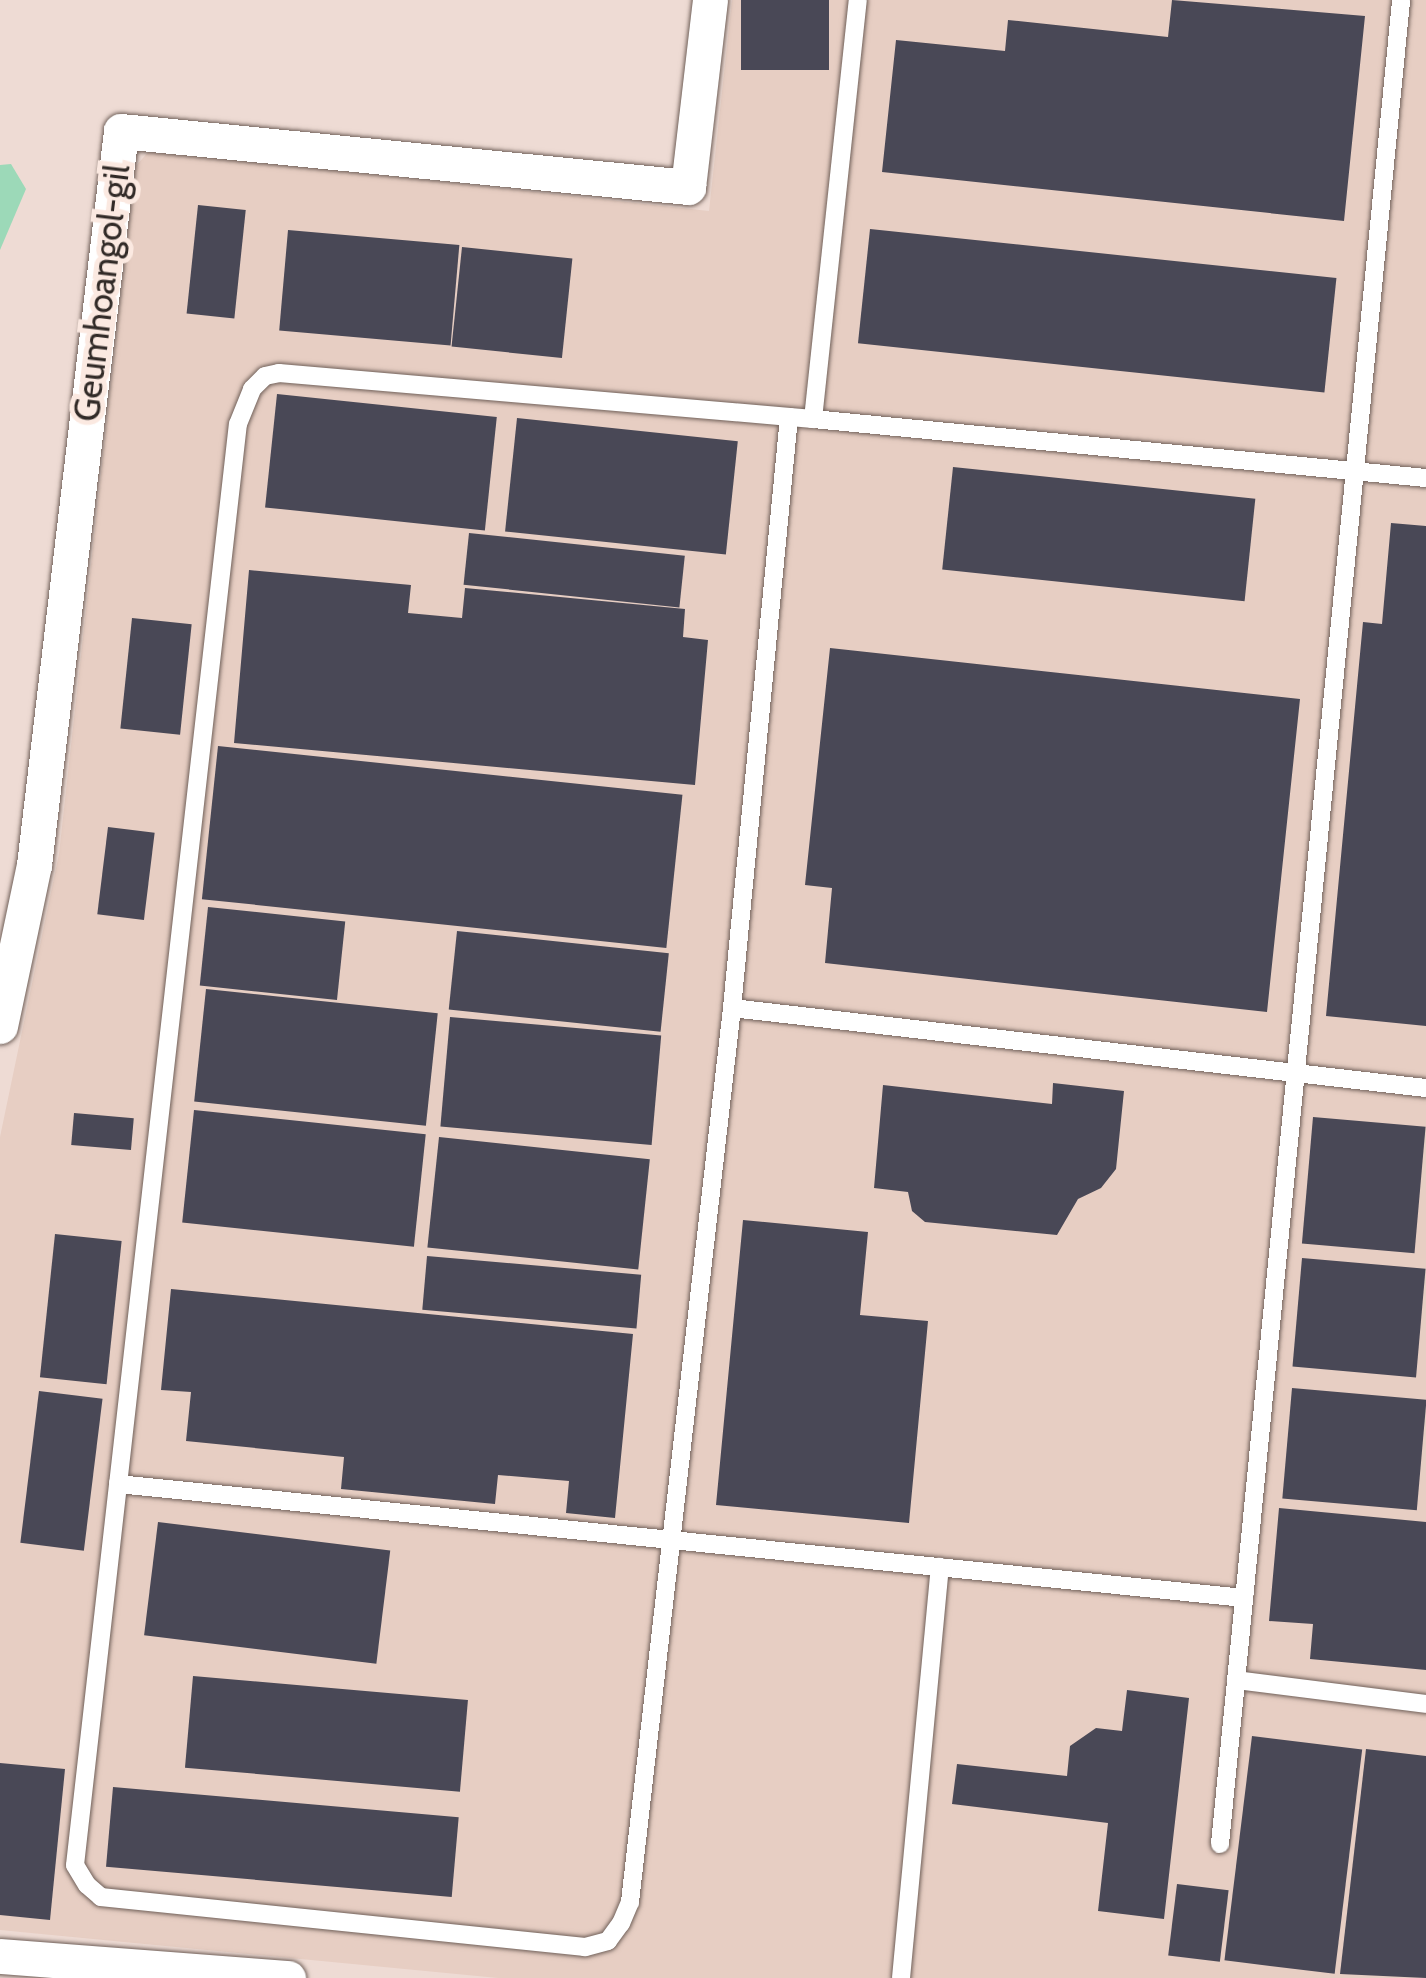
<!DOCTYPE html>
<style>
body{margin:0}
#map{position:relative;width:1426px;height:1978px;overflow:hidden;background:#eedbd4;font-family:Cabin,sans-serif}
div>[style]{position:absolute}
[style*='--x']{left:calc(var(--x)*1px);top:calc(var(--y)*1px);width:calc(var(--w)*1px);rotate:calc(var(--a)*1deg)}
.built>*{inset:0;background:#e7cec3}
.green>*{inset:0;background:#9cd9b8}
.building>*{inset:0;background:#494856;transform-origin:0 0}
.roads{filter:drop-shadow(0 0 2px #706059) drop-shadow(0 0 2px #706059)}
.service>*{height:18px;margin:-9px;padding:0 9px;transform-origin:9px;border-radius:9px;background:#fff}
.minor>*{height:35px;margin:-17.5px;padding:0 17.5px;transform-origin:17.5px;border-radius:17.5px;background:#fff}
span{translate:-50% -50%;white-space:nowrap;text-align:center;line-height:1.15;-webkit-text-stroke:10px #fbe9e1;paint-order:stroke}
.street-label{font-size:35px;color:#312a27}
</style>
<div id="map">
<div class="built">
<i style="clip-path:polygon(732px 0,1426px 0,1426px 1978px,498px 1978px,0 1930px,0 1137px,59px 854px,135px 167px,150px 150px,709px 211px)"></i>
</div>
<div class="green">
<i style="clip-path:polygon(11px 164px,26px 189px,0 250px,0 165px)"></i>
</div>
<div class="building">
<i style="left:741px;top:0;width:88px;height:70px"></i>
<i style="clip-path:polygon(1172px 0,1365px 16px,1344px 221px,882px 172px,896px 40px,1005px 51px,1008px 20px,1168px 37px)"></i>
<i style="left:198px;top:205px;width:48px;height:109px;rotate:6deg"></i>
<i style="left:870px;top:229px;width:469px;height:115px;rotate:6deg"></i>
<i style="left:288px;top:230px;width:172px;height:101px;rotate:5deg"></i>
<i style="left:462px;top:247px;width:111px;height:100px;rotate:6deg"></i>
<i style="left:277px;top:394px;width:221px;height:114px;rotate:6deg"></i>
<i style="left:517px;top:418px;width:222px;height:114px;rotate:6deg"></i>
<i style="left:953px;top:467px;width:304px;height:103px;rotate:6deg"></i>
<i style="clip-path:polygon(1391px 523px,1426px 526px,1426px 1026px,1326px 1016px,1363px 622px,1382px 624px)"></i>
<i style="left:469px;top:533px;width:217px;height:52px;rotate:6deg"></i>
<i style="clip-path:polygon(249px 570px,411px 585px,408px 613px,462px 618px,465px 588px,685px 609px,683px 637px,708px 640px,695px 785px,234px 743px)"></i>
<i style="left:132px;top:618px;width:60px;height:111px;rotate:6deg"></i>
<i style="clip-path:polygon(830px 648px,1300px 699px,1267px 1012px,825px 963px,832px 888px,805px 885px)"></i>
<i style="left:218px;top:746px;width:467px;height:154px;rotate:6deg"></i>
<i style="left:108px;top:827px;width:47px;height:88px;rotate:7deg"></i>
<i style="left:208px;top:907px;width:138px;height:79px;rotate:6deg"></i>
<i style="left:457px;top:931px;width:213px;height:79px;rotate:6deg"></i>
<i style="left:206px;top:989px;width:233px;height:113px;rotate:6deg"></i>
<i style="left:450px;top:1017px;width:212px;height:110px;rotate:5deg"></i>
<i style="clip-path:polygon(1053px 1083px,1124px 1091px,1116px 1169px,1101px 1188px,1078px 1199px,1057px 1235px,925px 1222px,912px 1211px,908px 1192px,874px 1188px,883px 1085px,1052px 1104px)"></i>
<i style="left:194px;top:1110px;width:233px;height:113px;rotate:6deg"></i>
<i style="left:74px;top:1113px;width:60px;height:32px;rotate:5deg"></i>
<i style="left:1313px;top:1117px;width:113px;height:127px;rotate:5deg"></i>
<i style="left:439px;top:1137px;width:212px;height:111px;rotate:6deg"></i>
<i style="clip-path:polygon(743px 1220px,868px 1232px,860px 1315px,928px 1321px,909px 1523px,716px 1505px)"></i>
<i style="left:55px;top:1234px;width:67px;height:144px;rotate:6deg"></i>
<i style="left:427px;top:1256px;width:215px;height:54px;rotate:5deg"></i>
<i style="left:1302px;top:1258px;width:124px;height:109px;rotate:5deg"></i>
<i style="clip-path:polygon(171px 1289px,633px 1334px,615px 1518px,566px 1513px,569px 1481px,498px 1475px,495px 1504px,341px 1489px,344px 1457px,186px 1441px,191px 1392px,161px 1390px)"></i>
<i style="left:1292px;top:1388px;width:135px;height:111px;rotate:5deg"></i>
<i style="left:39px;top:1391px;width:64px;height:153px;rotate:7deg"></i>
<i style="clip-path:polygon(1279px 1508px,1426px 1522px,1426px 1670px,1310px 1659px,1313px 1624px,1269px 1621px)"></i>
<i style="left:158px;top:1522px;width:234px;height:114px;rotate:7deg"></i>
<i style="left:193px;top:1676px;width:276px;height:92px;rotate:5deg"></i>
<i style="clip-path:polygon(1127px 1690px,1189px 1698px,1164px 1919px,1098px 1911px,1108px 1823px,952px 1804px,957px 1764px,1067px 1776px,1070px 1746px,1096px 1728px,1122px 1731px)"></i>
<i style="left:1252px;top:1736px;width:111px;height:226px;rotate:7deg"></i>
<i style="clip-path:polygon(1366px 1749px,1426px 1756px,1426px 1978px,1340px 1974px)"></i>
<i style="clip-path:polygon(0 1763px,65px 1769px,50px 1920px,0 1915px)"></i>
<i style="left:113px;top:1787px;width:347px;height:80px;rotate:5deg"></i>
<i style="left:1177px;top:1884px;width:52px;height:72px;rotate:7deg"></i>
</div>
<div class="roads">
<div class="service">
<i style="--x:789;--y:417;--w:594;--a:95.51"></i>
<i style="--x:732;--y:1008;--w:900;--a:96.51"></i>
<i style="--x:630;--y:1902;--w:23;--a:113"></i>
<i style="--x:621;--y:1923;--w:22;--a:126"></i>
<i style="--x:608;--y:1941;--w:24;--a:165"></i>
<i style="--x:585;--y:1947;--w:487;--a:-174.1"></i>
<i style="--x:101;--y:1897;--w:18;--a:-139"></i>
<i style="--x:87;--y:1885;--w:23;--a:-121"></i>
<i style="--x:75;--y:1865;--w:1450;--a:-83.55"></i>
<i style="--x:238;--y:424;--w:38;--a:-68"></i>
<i style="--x:252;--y:389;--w:18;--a:-45"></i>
<i style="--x:265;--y:376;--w:14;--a:-12"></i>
<i style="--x:279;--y:373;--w:536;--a:4.92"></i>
<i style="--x:813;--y:419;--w:616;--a:5.5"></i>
<i style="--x:813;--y:419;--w:421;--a:-83.9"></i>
<i style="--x:732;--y:1008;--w:699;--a:6.58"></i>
<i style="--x:118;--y:1484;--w:1132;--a:5.78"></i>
<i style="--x:1236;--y:1680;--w:192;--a:7.2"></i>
<i style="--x:1220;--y:1844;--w:1853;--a:-84.39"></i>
<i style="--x:901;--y:1978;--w:413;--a:-84.6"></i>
</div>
<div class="minor">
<i style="--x:0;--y:1026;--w:165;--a:-78.1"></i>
<i style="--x:34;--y:865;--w:739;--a:-83.24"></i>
<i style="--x:121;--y:131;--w:570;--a:5.64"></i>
<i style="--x:688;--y:187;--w:188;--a:-83.3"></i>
<i style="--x:0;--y:1956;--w:289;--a:4.4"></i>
</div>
</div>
<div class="street-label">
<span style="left:102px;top:293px;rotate:-83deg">Geumhoangol-gil</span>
</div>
</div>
